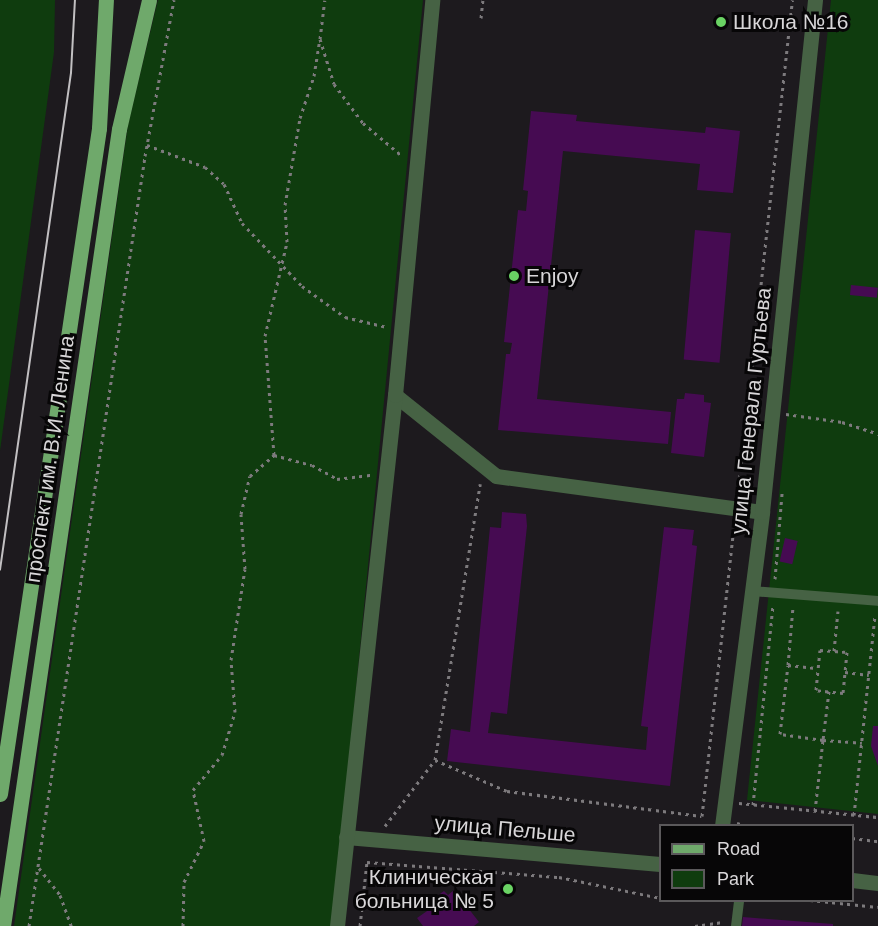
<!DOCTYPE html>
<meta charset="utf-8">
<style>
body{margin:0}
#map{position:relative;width:878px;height:926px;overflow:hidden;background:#1d1a1e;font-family:Helvetica,sans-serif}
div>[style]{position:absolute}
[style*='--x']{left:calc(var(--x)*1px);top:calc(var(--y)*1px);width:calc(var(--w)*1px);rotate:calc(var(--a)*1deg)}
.green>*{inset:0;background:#0f3c0e}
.building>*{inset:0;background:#460b52;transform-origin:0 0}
.path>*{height:3px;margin-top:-1.5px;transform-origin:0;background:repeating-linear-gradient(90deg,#7d7a7d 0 3px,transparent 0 7.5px)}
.lane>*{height:10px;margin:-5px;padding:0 5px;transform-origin:5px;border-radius:5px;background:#466244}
.street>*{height:15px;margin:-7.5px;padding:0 7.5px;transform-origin:7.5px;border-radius:7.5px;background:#466244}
.primary>*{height:15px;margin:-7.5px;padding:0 7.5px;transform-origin:7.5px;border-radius:7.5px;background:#6fa96b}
.tram>*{height:1.5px;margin:-0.75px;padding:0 0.75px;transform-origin:0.75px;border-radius:0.75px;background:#c2c0c2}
.dots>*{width:16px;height:16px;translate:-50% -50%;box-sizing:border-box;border:3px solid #070607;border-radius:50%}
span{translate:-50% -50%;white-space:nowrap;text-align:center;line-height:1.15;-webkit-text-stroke:6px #070607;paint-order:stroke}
.poi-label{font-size:21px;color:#d8d6d8}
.left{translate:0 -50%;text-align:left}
.right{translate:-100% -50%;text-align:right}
.street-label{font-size:21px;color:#d8d6d8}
.legend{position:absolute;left:659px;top:824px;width:195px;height:78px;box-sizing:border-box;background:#070607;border:2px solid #5b595b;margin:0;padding:8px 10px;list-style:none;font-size:18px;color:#d8d6d8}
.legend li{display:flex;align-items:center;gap:12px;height:30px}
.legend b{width:30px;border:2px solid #5b595b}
</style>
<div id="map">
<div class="green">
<i style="clip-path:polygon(0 0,55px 0,54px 52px,0 451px)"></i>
<i style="clip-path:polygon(158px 0,423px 0,333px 926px,14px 926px,128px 125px)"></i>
<i style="clip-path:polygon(831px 0,878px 0,878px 814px,747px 800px)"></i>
</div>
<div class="building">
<i style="clip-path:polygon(531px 111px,577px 115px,576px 121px,705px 133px,706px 127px,740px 131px,733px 193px,697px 190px,700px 164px,563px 151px,537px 399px,671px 412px,668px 444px,498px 430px,506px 354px,510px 354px,512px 343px,504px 342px,518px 210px,526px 211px,528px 191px,523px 190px)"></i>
<i style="left:695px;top:230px;width:36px;height:130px;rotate:5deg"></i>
<i style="left:851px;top:285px;width:27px;height:10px;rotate:6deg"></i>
<i style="clip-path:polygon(685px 393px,704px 395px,704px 402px,711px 403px,704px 457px,671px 453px,677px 399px,684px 399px)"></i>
<i style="clip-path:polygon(502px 512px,526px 514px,527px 526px,507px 714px,491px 712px,488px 733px,646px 750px,648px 727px,641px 726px,664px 527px,694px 530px,692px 545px,697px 546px,670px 786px,447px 761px,451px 729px,470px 732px,490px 527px,501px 528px)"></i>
<i style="left:785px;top:538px;width:13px;height:24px;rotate:13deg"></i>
<i style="clip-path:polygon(873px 726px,878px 726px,878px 766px,871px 746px)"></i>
<i style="clip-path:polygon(454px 890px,479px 922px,474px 926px,423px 926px,417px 918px,430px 909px,426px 904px,444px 891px,448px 895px)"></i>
<i style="clip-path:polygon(743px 917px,833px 924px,833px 926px,742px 926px)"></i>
</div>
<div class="path">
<i style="--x:481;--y:18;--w:18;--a:-84"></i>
<i style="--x:320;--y:39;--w:39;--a:-83"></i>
<i style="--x:147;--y:145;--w:62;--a:20.8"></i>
<i style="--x:205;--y:167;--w:25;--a:42"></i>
<i style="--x:224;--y:184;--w:43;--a:65.2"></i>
<i style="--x:242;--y:223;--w:87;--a:46.4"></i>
<i style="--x:302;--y:286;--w:53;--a:35.8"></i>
<i style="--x:345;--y:317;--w:43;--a:13.4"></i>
<i style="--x:786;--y:414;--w:57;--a:8.1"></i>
<i style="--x:842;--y:422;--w:38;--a:18"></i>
<i style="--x:274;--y:455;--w:39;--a:15"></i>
<i style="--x:312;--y:465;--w:29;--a:29"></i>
<i style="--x:337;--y:479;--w:35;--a:-7"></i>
<i style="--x:738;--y:493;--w:496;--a:-83.7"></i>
<i style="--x:775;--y:579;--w:86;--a:-85.3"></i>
<i style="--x:820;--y:650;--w:27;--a:4"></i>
<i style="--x:847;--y:652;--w:41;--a:95.6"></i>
<i style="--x:843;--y:693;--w:27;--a:-174"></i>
<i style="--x:816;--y:690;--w:40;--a:-84.3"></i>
<i style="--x:834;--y:651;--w:40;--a:-84.3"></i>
<i style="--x:788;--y:665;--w:58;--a:-85.1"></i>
<i style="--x:845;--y:672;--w:24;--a:7"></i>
<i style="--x:829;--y:691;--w:49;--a:97"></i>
<i style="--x:823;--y:740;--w:39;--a:4"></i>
<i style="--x:435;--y:760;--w:78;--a:23.3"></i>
<i style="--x:507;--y:791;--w:196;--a:7.3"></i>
<i style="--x:739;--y:803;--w:140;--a:5.8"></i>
<i style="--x:753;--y:805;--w:200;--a:-84.3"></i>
<i style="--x:815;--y:811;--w:71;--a:-83.6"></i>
<i style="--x:823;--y:740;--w:43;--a:-172.1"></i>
<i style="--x:780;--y:734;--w:69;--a:-83.4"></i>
<i style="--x:788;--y:665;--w:30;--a:6"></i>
<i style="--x:854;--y:815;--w:201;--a:-84"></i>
<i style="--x:702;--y:816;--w:294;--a:-83.7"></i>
<i style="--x:737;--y:823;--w:10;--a:17"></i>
<i style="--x:385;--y:826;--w:83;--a:-52.9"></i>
<i style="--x:435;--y:760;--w:280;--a:-80.7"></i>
<i style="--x:852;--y:838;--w:26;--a:7"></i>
<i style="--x:39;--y:868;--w:34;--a:52"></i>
<i style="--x:60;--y:895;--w:33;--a:70"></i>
<i style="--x:810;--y:900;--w:68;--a:5.9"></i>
<i style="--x:29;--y:926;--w:779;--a:-81.43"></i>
<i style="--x:145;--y:156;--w:159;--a:-79.5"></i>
<i style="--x:183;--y:926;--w:44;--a:-88.7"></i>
<i style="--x:184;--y:882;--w:46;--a:-64"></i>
<i style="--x:204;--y:841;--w:52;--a:-102.2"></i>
<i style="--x:193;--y:790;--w:45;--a:-50.4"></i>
<i style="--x:222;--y:755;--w:45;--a:-73.2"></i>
<i style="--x:235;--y:712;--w:52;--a:-94.4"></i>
<i style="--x:231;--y:660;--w:92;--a:-81.3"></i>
<i style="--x:245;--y:569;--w:55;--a:-94.2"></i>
<i style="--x:241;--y:514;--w:39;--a:-77"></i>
<i style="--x:250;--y:476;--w:32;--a:-41"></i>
<i style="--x:274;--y:455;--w:119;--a:-94.3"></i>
<i style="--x:265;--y:336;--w:97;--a:-76.8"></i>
<i style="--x:287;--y:242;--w:37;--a:-93"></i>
<i style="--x:285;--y:205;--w:88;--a:-80.2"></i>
<i style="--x:300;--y:118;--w:44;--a:-71.6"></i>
<i style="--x:314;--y:76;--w:37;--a:-81"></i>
<i style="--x:320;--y:39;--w:47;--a:72.7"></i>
<i style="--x:334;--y:84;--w:49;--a:53.4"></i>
<i style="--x:363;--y:123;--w:51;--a:40.2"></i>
<i style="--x:360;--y:926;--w:64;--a:-83.8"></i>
<i style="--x:367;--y:862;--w:193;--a:4.5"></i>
<i style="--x:559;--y:877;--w:103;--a:11.7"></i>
<i style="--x:695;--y:926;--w:28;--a:-8"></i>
</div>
<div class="lane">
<i style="--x:752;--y:591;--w:126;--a:4.5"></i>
<i style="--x:736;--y:926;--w:26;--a:-83"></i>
</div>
<div class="street">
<i style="--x:395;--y:395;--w:129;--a:38.7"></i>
<i style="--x:496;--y:476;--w:268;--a:7.7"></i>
<i style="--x:722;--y:826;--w:317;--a:-82.7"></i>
<i style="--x:762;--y:512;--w:515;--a:-84.09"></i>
<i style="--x:346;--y:837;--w:315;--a:4.9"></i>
<i style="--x:852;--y:880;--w:26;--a:7"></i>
<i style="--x:337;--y:926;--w:534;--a:-83.77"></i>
<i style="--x:395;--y:395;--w:397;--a:-84.6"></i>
</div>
<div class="primary">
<i style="--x:0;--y:794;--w:673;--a:-81.54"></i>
<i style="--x:99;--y:128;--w:128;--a:-86.9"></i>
<i style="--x:3;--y:926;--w:805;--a:-81.72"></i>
<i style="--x:119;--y:129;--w:132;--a:-76.9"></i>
</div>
<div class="tram">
<i style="--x:0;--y:570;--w:502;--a:-81.87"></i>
<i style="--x:71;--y:73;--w:73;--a:-86.9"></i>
</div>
<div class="dots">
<i style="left:721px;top:22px;background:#6ad364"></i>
<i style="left:514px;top:276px;background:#6ad364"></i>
<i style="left:508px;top:889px;background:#6ad364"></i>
</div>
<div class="poi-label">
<span class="left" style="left:733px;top:22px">Школа №16</span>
<span class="left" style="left:526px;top:276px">Enjoy</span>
<span class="right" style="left:494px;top:889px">Клиническая<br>больница № 5</span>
</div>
<div class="street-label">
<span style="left:751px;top:411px;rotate:-84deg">улица Генерала Гуртьева</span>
<span style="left:50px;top:459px;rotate:-82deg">проспект им. В.И. Ленина</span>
<span style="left:505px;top:829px;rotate:5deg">улица Пельше</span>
</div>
<ul class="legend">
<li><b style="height:8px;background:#6fa96b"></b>Road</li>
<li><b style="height:16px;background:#0f3c0e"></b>Park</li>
</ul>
</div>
